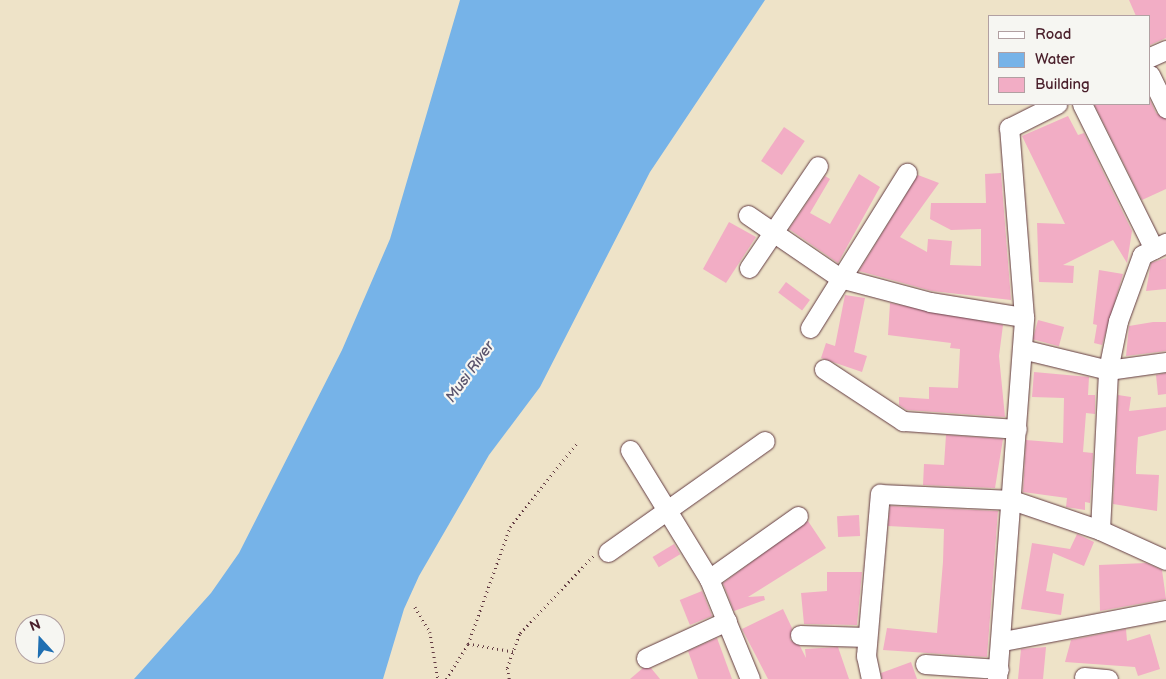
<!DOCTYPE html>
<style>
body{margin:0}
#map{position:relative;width:1166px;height:679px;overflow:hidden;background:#eee3c8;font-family:"Balsamiq Sans",sans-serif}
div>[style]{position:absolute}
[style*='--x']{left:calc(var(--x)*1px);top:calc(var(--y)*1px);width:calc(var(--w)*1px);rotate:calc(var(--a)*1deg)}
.water>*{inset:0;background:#76b3e8}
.building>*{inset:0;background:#f2adc5;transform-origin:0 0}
.path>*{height:2.5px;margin-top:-1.25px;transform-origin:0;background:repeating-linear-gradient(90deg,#633c43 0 1px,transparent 0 5px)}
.roads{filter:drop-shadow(0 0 1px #633c43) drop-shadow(0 0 1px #633c43)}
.minor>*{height:19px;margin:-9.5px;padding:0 9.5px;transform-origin:9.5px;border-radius:9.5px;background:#fff}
span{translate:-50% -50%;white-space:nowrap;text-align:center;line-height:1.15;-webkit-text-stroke:4.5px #f6f6f2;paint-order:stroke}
.water-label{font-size:15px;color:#59536d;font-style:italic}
.legend{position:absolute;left:988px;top:15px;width:162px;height:90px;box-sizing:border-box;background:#f6f6f2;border:1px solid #b1a0a2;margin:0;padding:6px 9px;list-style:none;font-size:15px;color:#4a1f2b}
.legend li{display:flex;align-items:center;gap:10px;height:25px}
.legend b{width:25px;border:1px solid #b1a0a2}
.north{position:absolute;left:15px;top:614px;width:50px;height:50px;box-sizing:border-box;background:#f6f6f2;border:1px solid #b1a0a2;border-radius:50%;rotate:340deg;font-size:14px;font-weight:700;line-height:20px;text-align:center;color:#4a1f2b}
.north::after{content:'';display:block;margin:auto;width:18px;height:22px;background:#1f6fb2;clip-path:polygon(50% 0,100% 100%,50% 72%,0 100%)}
</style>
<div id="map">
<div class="water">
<i style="clip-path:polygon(460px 0,765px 0,650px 172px,540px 387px,489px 455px,419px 576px,404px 609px,383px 679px,134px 679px,211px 593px,239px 553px,342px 350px,390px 239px)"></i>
</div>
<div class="building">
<i style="clip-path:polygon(1129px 0,1166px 0,1166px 38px,1150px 45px,1150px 16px,1136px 16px)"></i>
<i style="clip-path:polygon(1150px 100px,1156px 113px,1166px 119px,1166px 189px,1142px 200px,1094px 104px)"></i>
<i style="clip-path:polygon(1068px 116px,1078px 135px,1084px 133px,1132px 231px,1127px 263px,1113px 240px,1063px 265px,1074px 266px,1073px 283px,1039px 282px,1037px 223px,1065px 224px,1022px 136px)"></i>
<i style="left:784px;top:127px;width:25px;height:41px;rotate:34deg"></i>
<i style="clip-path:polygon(1001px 173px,1011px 300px,932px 291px,859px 271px,918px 175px,939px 183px,900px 237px,927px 252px,928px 239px,952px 241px,950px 265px,981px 266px,981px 229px,951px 230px,930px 219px,931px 203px,986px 203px,985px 174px)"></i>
<i style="clip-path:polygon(859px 174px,880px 187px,838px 263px,789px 229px,825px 176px,830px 179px,810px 213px,830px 224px)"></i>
<i style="clip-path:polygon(729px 222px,756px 237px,726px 283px,703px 269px)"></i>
<i style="clip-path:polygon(1166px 258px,1166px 289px,1146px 291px,1151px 263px)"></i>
<i style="clip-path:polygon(1099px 270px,1123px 274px,1102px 345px,1094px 343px,1097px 325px,1093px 324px)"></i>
<i style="left:786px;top:282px;width:30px;height:13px;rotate:37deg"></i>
<i style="clip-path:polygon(845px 295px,865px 298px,854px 352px,867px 356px,862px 372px,821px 358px,826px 343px,835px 346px)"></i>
<i style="clip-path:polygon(890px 303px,1003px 325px,999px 356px,1005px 417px,907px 410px,899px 405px,899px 397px,929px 399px,929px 387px,958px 388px,960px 349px,950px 348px,951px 343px,888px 335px)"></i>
<i style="left:1038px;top:320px;width:27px;height:20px;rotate:15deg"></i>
<i style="clip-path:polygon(1153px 322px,1166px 322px,1166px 351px,1126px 356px,1129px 326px)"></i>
<i style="clip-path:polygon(1034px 372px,1089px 377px,1088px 395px,1095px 395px,1095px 414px,1086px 413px,1083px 452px,1093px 453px,1090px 503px,1085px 502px,1085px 510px,1066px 507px,1067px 498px,1023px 492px,1026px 440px,1063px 443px,1064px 398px,1032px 397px)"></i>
<i style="clip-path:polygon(1166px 373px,1166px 394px,1158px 395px,1156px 375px)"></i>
<i style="clip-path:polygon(1118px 395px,1131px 397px,1129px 411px,1166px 407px,1166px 430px,1138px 437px,1136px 467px,1136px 474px,1159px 475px,1157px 511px,1113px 504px)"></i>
<i style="clip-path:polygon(946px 435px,1003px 439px,995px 488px,923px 485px,924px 464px,944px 465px)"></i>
<i style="clip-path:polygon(890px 506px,998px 511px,987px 657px,883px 650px,887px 628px,937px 633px,943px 562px,944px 529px,888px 526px)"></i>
<i style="left:859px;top:515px;width:21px;height:22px;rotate:87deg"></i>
<i style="clip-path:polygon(808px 521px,826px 548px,748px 597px,764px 596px,765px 600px,734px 611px,723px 583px)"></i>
<i style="clip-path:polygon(1077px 534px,1094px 542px,1084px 566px,1053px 553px,1046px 591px,1064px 594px,1061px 615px,1021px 609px,1032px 543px,1070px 549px)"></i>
<i style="left:674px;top:544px;width:12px;height:25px;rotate:59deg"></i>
<i style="clip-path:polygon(1146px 563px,1162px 570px,1166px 599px,1100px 611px,1099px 565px)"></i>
<i style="clip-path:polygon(827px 572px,862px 572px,857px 625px,804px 624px,801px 593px,827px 591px)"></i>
<i style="left:702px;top:591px;width:27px;height:24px;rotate:68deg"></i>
<i style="clip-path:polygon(783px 609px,792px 628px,790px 640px,800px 646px,806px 658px,805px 649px,838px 647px,849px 679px,768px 679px,742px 629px)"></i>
<i style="clip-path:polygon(1126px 629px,1127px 641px,1150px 634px,1160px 669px,1138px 676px,1135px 667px,1065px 662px,1071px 640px)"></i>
<i style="clip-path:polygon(717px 638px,732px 679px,698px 679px,688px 651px)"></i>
<i style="clip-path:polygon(1046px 647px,1043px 679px,1018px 679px,1021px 649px)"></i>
<i style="clip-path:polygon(911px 662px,917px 679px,882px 679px,881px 673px)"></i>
<i style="clip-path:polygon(643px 668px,651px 668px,660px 679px,630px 679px)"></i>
</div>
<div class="path">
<i style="--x:415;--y:607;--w:29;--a:59"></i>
<i style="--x:430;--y:632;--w:48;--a:80.3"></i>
<i style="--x:513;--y:652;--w:46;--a:-169.9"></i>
<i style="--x:468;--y:644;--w:124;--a:-70.3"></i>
<i style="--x:510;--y:527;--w:106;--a:-51.5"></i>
<i style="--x:446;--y:679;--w:41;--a:-57.8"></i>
<i style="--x:509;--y:679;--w:11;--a:-100"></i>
<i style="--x:507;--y:668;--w:37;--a:-70"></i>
<i style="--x:520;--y:633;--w:108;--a:-46.5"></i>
</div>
<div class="roads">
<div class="minor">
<i style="--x:1150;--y:57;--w:17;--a:-24"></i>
<i style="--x:1150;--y:75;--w:37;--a:64"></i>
<i style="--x:1082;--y:104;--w:162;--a:63.6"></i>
<i style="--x:748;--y:215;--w:112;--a:34.4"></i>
<i style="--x:840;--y:278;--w:93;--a:14.9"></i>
<i style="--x:930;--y:302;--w:95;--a:9.1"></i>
<i style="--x:749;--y:268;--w:123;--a:-55.9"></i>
<i style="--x:810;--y:328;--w:183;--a:-58"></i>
<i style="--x:1022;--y:349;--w:89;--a:13.7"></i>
<i style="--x:1108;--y:370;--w:59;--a:-7.9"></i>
<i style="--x:824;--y:369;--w:95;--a:33.4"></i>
<i style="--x:903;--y:421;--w:114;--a:4"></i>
<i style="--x:630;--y:450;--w:151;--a:58.5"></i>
<i style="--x:709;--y:579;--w:108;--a:67.7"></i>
<i style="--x:1100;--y:530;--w:160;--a:-87.1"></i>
<i style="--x:1108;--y:370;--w:50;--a:-78.5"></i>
<i style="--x:1118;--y:321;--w:70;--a:-70"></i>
<i style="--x:1142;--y:255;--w:27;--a:-27"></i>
<i style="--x:608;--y:552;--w:192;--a:-35.3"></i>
<i style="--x:709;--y:579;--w:109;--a:-35.3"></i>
<i style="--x:800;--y:635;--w:67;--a:1.7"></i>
<i style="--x:1003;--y:641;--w:166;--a:-10.8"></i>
<i style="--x:646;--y:658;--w:89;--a:-24.6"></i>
<i style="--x:925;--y:664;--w:74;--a:3.9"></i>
<i style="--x:1084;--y:677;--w:24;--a:5"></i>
<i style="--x:871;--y:679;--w:24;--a:-102"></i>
<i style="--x:866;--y:656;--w:163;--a:-85.1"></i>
<i style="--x:880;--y:494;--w:132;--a:2.6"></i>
<i style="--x:1012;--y:500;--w:93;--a:18.8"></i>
<i style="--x:1100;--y:530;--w:72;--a:24.4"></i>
<i style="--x:997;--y:679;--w:363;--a:-85.7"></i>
<i style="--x:1024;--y:317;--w:190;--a:-94.5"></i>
<i style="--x:1009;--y:128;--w:54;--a:-26.6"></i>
</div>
</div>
<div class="water-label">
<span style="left:470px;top:372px;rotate:-54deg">Musi River</span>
</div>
<ul class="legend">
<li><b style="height:6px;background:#fff"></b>Road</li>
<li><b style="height:14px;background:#76b3e8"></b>Water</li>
<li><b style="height:14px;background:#f2adc5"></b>Building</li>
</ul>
<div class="north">N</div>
</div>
